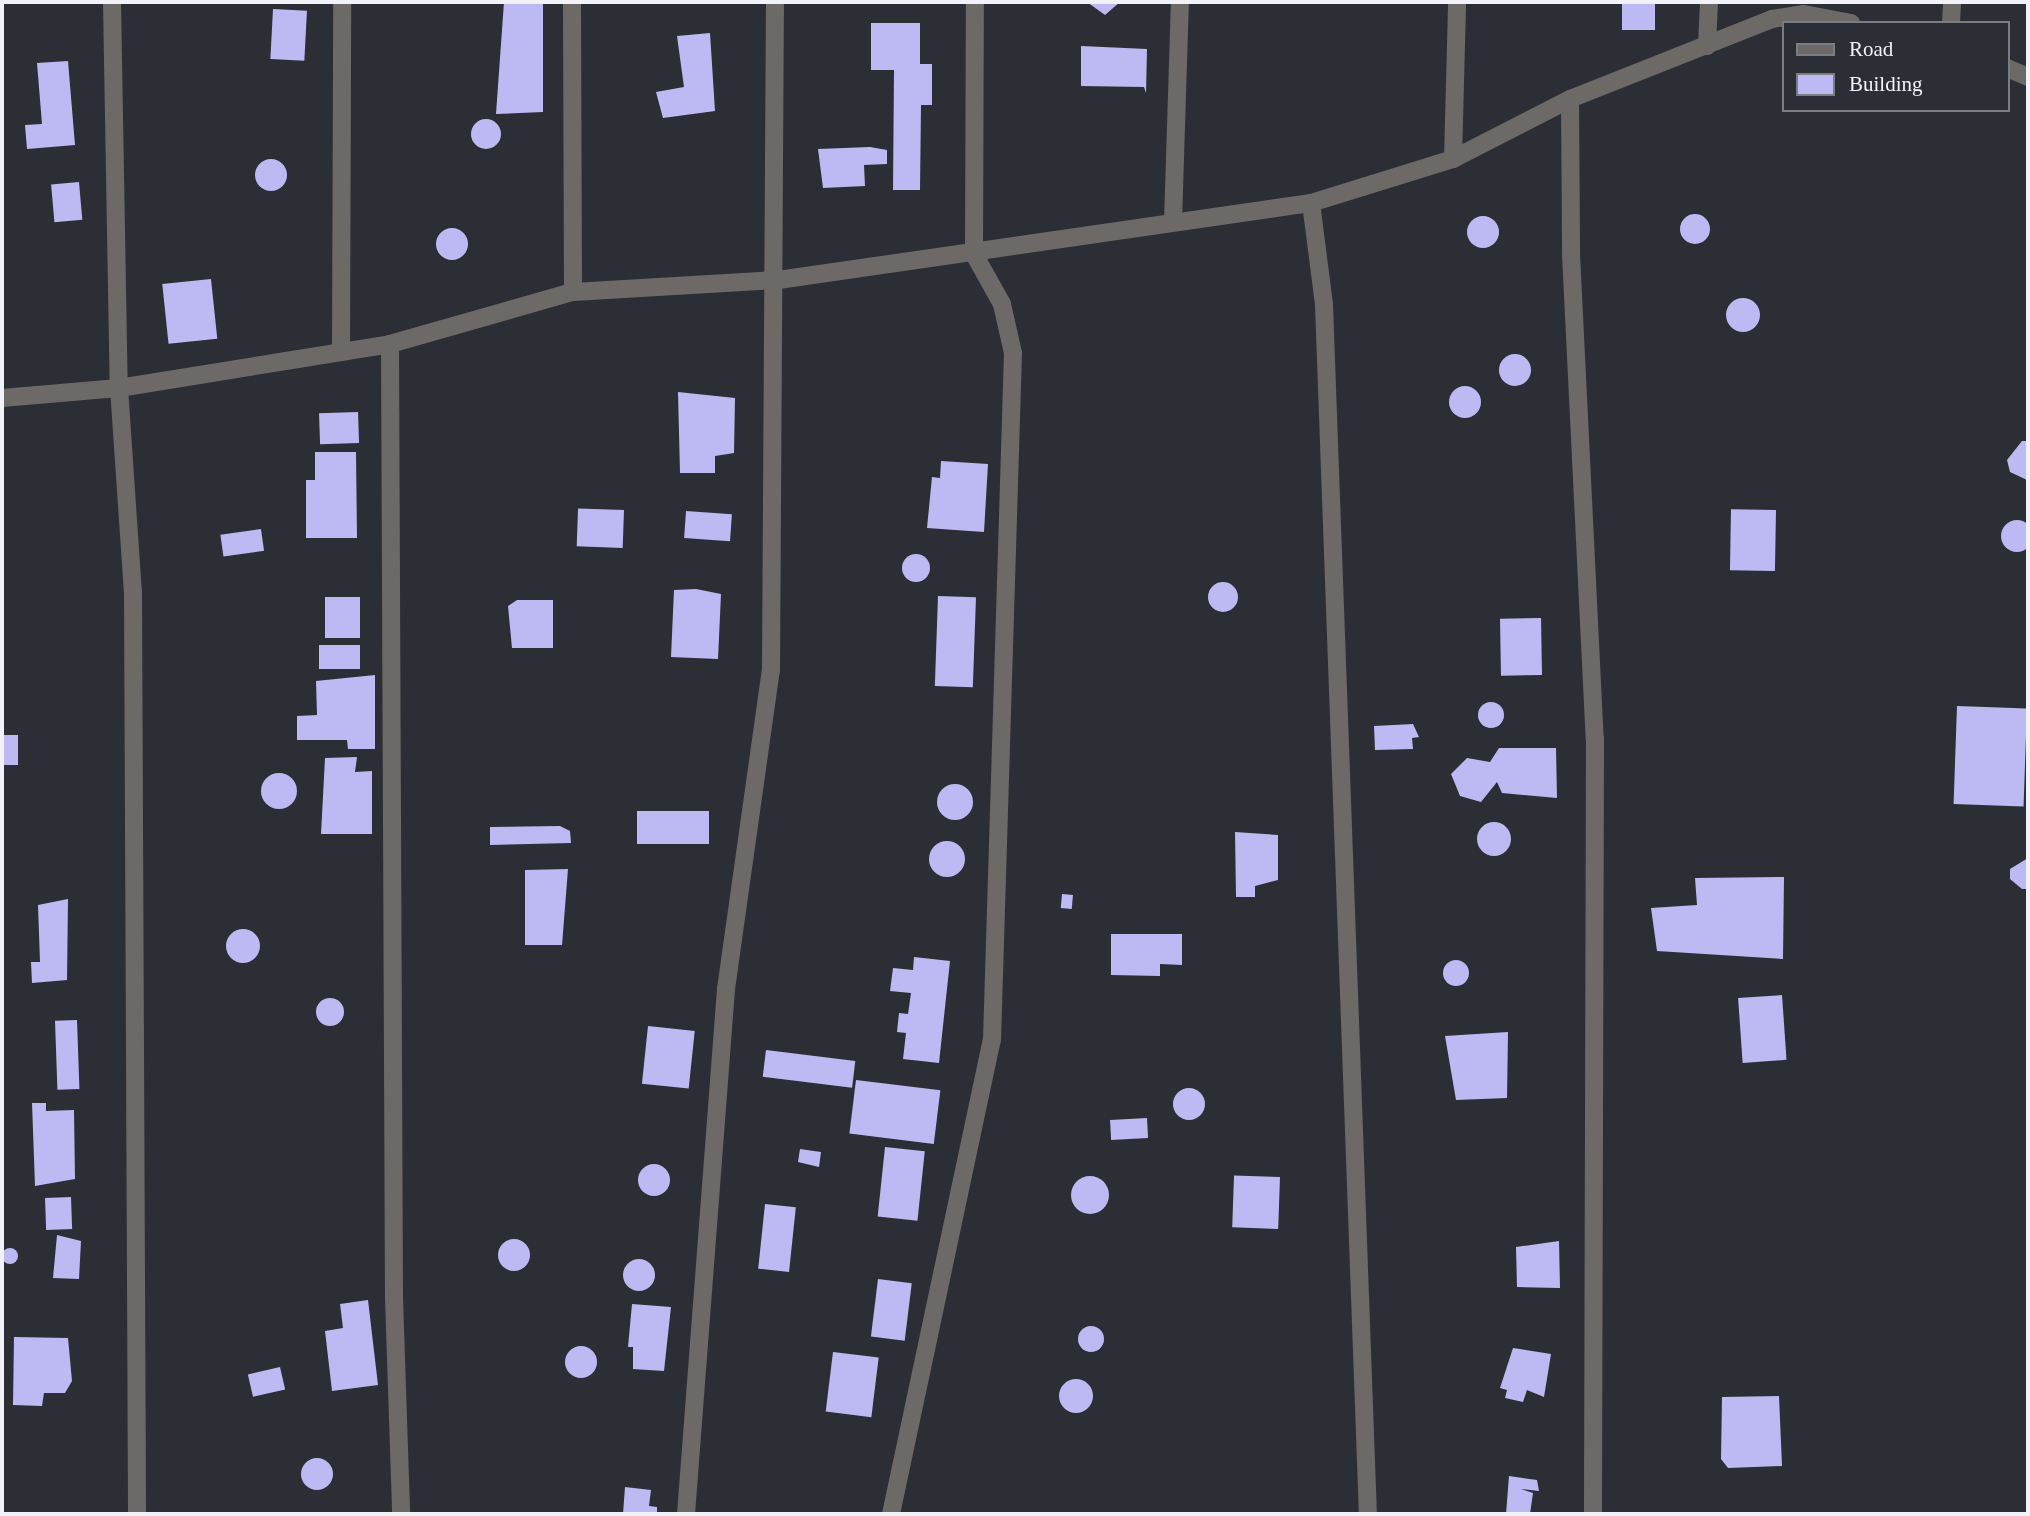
<!DOCTYPE html>
<style>
body{margin:0}
#map{position:relative;width:2030px;height:1516px;overflow:hidden;background:#2b2f35;font-family:"Times New Roman",serif}
div>[style]{position:absolute}
[style*='--x']{left:calc(var(--x)*1px);top:calc(var(--y)*1px);width:calc(var(--w)*1px);rotate:calc(var(--a)*1deg)}
.building>*{inset:0;background:#bdbaf3;transform-origin:0 0}
.round{border-radius:50%}
.street>*{height:18px;margin:-9px;padding:0 9px;transform-origin:9px;border-radius:9px;background:#6d6967}
span{translate:-50% -50%;white-space:nowrap;text-align:center;line-height:1.15;-webkit-text-stroke:7px #2b2f35;paint-order:stroke}
.frame{position:absolute;inset:0;border:4px solid #f1f3f8;pointer-events:none}
.legend{position:absolute;left:1782px;top:21px;width:228px;height:91px;box-sizing:border-box;background:#2b2f35;border:2px solid #7a7d83;margin:0;padding:9px 12px;list-style:none;font-size:21px;color:#f1f3f8}
.legend li{display:flex;align-items:center;gap:14px;height:35px}
.legend b{width:35px;border:2px solid #7a7d83}
</style>
<div id="map">
<div class="building">
<i style="clip-path:polygon(504px 2px,543px 2px,543px 112px,496px 114px)"></i>
<i style="clip-path:polygon(1087px 2px,1120px 2px,1105px 15px)"></i>
<i style="left:1622px;top:2px;width:33px;height:28px"></i>
<i style="left:273px;top:9px;width:34px;height:50px;rotate:3deg"></i>
<i style="clip-path:polygon(871px 23px,920px 23px,920px 64px,932px 64px,932px 105px,921px 105px,920px 190px,893px 190px,894px 70px,871px 70px)"></i>
<i style="clip-path:polygon(710px 33px,715px 111px,663px 118px,656px 92px,684px 87px,677px 36px)"></i>
<i style="clip-path:polygon(1081px 46px,1147px 49px,1146px 93px,1144px 87px,1081px 86px)"></i>
<i style="clip-path:polygon(68px 61px,75px 145px,27px 149px,25px 125px,42px 124px,37px 63px)"></i>
<i class="round" style="left:471px;top:119px;width:30px;height:30px"></i>
<i style="clip-path:polygon(870px 147px,887px 150px,887px 164px,864px 165px,865px 186px,823px 188px,818px 149px)"></i>
<i class="round" style="left:255px;top:159px;width:32px;height:32px"></i>
<i style="left:79px;top:182px;width:38px;height:28px;rotate:85deg"></i>
<i class="round" style="left:1680px;top:214px;width:30px;height:30px"></i>
<i class="round" style="left:1467px;top:216px;width:32px;height:32px"></i>
<i class="round" style="left:436px;top:228px;width:32px;height:32px"></i>
<i style="left:211px;top:279px;width:60px;height:49px;rotate:84deg"></i>
<i class="round" style="left:1726px;top:298px;width:34px;height:34px"></i>
<i class="round" style="left:1499px;top:354px;width:32px;height:32px"></i>
<i class="round" style="left:1449px;top:386px;width:32px;height:32px"></i>
<i style="clip-path:polygon(678px 392px,735px 398px,734px 453px,715px 456px,715px 473px,680px 473px)"></i>
<i style="left:358px;top:412px;width:31px;height:39px;rotate:88deg"></i>
<i style="clip-path:polygon(2022px 441px,2028px 441px,2027px 480px,2010px 472px,2007px 460px)"></i>
<i style="clip-path:polygon(315px 452px,356px 452px,357px 538px,306px 538px,306px 480px,315px 480px)"></i>
<i style="clip-path:polygon(941px 461px,988px 464px,984px 532px,927px 528px,932px 477px,940px 478px)"></i>
<i style="left:624px;top:510px;width:38px;height:46px;rotate:92deg"></i>
<i style="left:1776px;top:510px;width:61px;height:45px;rotate:91deg"></i>
<i style="left:686px;top:511px;width:46px;height:27px;rotate:4deg"></i>
<i class="round" style="left:2001px;top:520px;width:32px;height:32px"></i>
<i style="left:261px;top:529px;width:22px;height:41px;rotate:82deg"></i>
<i class="round" style="left:902px;top:554px;width:28px;height:28px"></i>
<i class="round" style="left:1208px;top:582px;width:30px;height:30px"></i>
<i style="clip-path:polygon(696px 589px,721px 594px,718px 659px,671px 657px,674px 590px)"></i>
<i style="left:938px;top:596px;width:38px;height:90px;rotate:2deg"></i>
<i style="left:325px;top:597px;width:35px;height:41px"></i>
<i style="clip-path:polygon(517px 600px,553px 600px,553px 648px,512px 648px,508px 606px)"></i>
<i style="left:1541px;top:618px;width:57px;height:41px;rotate:89deg"></i>
<i style="left:319px;top:645px;width:41px;height:24px"></i>
<i style="clip-path:polygon(375px 675px,375px 749px,348px 749px,347px 740px,297px 740px,297px 716px,317px 715px,316px 681px)"></i>
<i class="round" style="left:1478px;top:702px;width:26px;height:26px"></i>
<i style="left:1957px;top:706px;width:70px;height:98px;rotate:2deg"></i>
<i style="clip-path:polygon(1413px 724px,1419px 737px,1412px 738px,1413px 749px,1375px 750px,1374px 726px)"></i>
<i style="left:2px;top:735px;width:16px;height:30px"></i>
<i style="clip-path:polygon(1499px 748px,1556px 748px,1557px 798px,1502px 793px,1497px 782px,1481px 802px,1460px 796px,1451px 774px,1467px 758px,1490px 762px)"></i>
<i style="clip-path:polygon(357px 757px,355px 772px,372px 771px,372px 834px,321px 834px,325px 758px)"></i>
<i class="round" style="left:261px;top:773px;width:36px;height:36px"></i>
<i class="round" style="left:937px;top:784px;width:36px;height:36px"></i>
<i style="left:637px;top:811px;width:72px;height:33px"></i>
<i class="round" style="left:1477px;top:822px;width:34px;height:34px"></i>
<i style="clip-path:polygon(560px 826px,570px 831px,571px 843px,490px 845px,490px 827px)"></i>
<i style="clip-path:polygon(1235px 832px,1278px 835px,1278px 880px,1255px 886px,1255px 897px,1236px 897px)"></i>
<i class="round" style="left:929px;top:841px;width:36px;height:36px"></i>
<i style="clip-path:polygon(2028px 858px,2028px 889px,2022px 889px,2010px 879px,2010px 869px)"></i>
<i style="clip-path:polygon(568px 869px,562px 945px,525px 945px,525px 870px)"></i>
<i style="clip-path:polygon(1784px 877px,1783px 959px,1657px 951px,1651px 908px,1697px 905px,1695px 878px)"></i>
<i style="left:1062px;top:894px;width:11px;height:14px;rotate:5deg"></i>
<i style="clip-path:polygon(68px 899px,67px 980px,32px 983px,31px 962px,40px 962px,38px 905px)"></i>
<i class="round" style="left:226px;top:929px;width:34px;height:34px"></i>
<i style="clip-path:polygon(1111px 934px,1182px 934px,1182px 965px,1160px 964px,1160px 976px,1111px 975px)"></i>
<i style="clip-path:polygon(914px 957px,950px 961px,939px 1063px,903px 1059px,906px 1033px,897px 1032px,899px 1013px,908px 1014px,911px 993px,890px 991px,893px 968px,913px 970px)"></i>
<i class="round" style="left:1443px;top:960px;width:26px;height:26px"></i>
<i style="left:1782px;top:995px;width:65px;height:44px;rotate:86deg"></i>
<i class="round" style="left:316px;top:998px;width:28px;height:28px"></i>
<i style="left:77px;top:1020px;width:69px;height:22px;rotate:88deg"></i>
<i style="left:648px;top:1026px;width:47px;height:58px;rotate:6deg"></i>
<i style="clip-path:polygon(1508px 1032px,1507px 1098px,1456px 1100px,1445px 1036px)"></i>
<i style="left:766px;top:1050px;width:90px;height:27px;rotate:7deg"></i>
<i style="left:856px;top:1080px;width:85px;height:54px;rotate:7deg"></i>
<i class="round" style="left:1173px;top:1088px;width:32px;height:32px"></i>
<i style="clip-path:polygon(32px 1103px,46px 1103px,46px 1111px,74px 1110px,75px 1179px,35px 1186px)"></i>
<i style="left:1147px;top:1118px;width:20px;height:37px;rotate:87deg"></i>
<i style="left:885px;top:1147px;width:40px;height:70px;rotate:6deg"></i>
<i style="clip-path:polygon(800px 1149px,821px 1152px,819px 1167px,798px 1162px)"></i>
<i class="round" style="left:638px;top:1164px;width:32px;height:32px"></i>
<i class="round" style="left:1071px;top:1176px;width:38px;height:38px"></i>
<i style="left:1280px;top:1177px;width:52px;height:46px;rotate:92deg"></i>
<i style="left:71px;top:1197px;width:32px;height:26px;rotate:88deg"></i>
<i style="left:765px;top:1204px;width:31px;height:65px;rotate:6deg"></i>
<i style="clip-path:polygon(57px 1235px,81px 1241px,79px 1279px,53px 1278px)"></i>
<i class="round" style="left:498px;top:1239px;width:32px;height:32px"></i>
<i style="clip-path:polygon(1559px 1241px,1560px 1288px,1517px 1287px,1516px 1247px)"></i>
<i class="round" style="left:2px;top:1248px;width:16px;height:16px"></i>
<i class="round" style="left:623px;top:1259px;width:32px;height:32px"></i>
<i style="left:878px;top:1279px;width:34px;height:58px;rotate:7deg"></i>
<i style="clip-path:polygon(368px 1300px,378px 1385px,332px 1391px,325px 1331px,343px 1328px,340px 1304px)"></i>
<i style="clip-path:polygon(632px 1304px,671px 1307px,664px 1371px,633px 1369px,633px 1347px,628px 1347px)"></i>
<i class="round" style="left:1078px;top:1326px;width:26px;height:26px"></i>
<i style="clip-path:polygon(14px 1337px,68px 1338px,72px 1381px,65px 1393px,44px 1393px,42px 1406px,13px 1405px)"></i>
<i class="round" style="left:565px;top:1346px;width:32px;height:32px"></i>
<i style="clip-path:polygon(1513px 1348px,1551px 1354px,1544px 1397px,1527px 1390px,1523px 1402px,1505px 1398px,1507px 1390px,1500px 1388px)"></i>
<i style="left:833px;top:1352px;width:46px;height:60px;rotate:7deg"></i>
<i style="left:280px;top:1367px;width:23px;height:33px;rotate:77deg"></i>
<i class="round" style="left:1059px;top:1379px;width:34px;height:34px"></i>
<i style="clip-path:polygon(1779px 1396px,1782px 1466px,1728px 1468px,1721px 1459px,1722px 1397px)"></i>
<i class="round" style="left:301px;top:1458px;width:32px;height:32px"></i>
<i style="clip-path:polygon(1509px 1476px,1537px 1480px,1539px 1491px,1521px 1489px,1533px 1493px,1530px 1514px,1506px 1514px)"></i>
<i style="clip-path:polygon(625px 1487px,651px 1490px,649px 1506px,657px 1507px,657px 1514px,623px 1514px)"></i>
</div>
<div class="street">
<i style="--x:112;--y:2;--w:386;--a:89"></i>
<i style="--x:119;--y:388;--w:204;--a:86.1"></i>
<i style="--x:133;--y:592;--w:922;--a:89.75"></i>
<i style="--x:572;--y:2;--w:290;--a:89.8"></i>
<i style="--x:1951;--y:23;--w:21;--a:-87"></i>
<i style="--x:1707;--y:46;--w:44;--a:-87.4"></i>
<i style="--x:2007;--y:68;--w:23;--a:23"></i>
<i style="--x:1570;--y:99;--w:155;--a:89.6"></i>
<i style="--x:1571;--y:254;--w:486;--a:87.2"></i>
<i style="--x:1595;--y:739;--w:775;--a:90.15"></i>
<i style="--x:1453;--y:159;--w:157;--a:-88.5"></i>
<i style="--x:1311;--y:203;--w:103;--a:82.7"></i>
<i style="--x:1324;--y:305;--w:1210;--a:87.92"></i>
<i style="--x:1173;--y:222;--w:220;--a:-88.2"></i>
<i style="--x:390;--y:344;--w:954;--a:89.76"></i>
<i style="--x:394;--y:1298;--w:216;--a:88.1"></i>
<i style="--x:341;--y:352;--w:350;--a:-89.8"></i>
<i style="--x:2;--y:398;--w:117;--a:-4.9"></i>
<i style="--x:119;--y:388;--w:275;--a:-9.2"></i>
<i style="--x:390;--y:344;--w:190;--a:-15.9"></i>
<i style="--x:573;--y:292;--w:205;--a:-3.4"></i>
<i style="--x:778;--y:280;--w:539;--a:-8.22"></i>
<i style="--x:1311;--y:203;--w:149;--a:-17.2"></i>
<i style="--x:1453;--y:159;--w:131;--a:-27.1"></i>
<i style="--x:1570;--y:99;--w:217;--a:-21.6"></i>
<i style="--x:1772;--y:19;--w:32;--a:-9"></i>
<i style="--x:1804;--y:14;--w:48;--a:10.8"></i>
<i style="--x:686;--y:1514;--w:527;--a:-85.64"></i>
<i style="--x:726;--y:989;--w:322;--a:-82"></i>
<i style="--x:771;--y:670;--w:668;--a:-89.66"></i>
<i style="--x:891;--y:1514;--w:485;--a:-78"></i>
<i style="--x:992;--y:1040;--w:687;--a:-88.25"></i>
<i style="--x:1013;--y:353;--w:50;--a:-102.7"></i>
<i style="--x:1002;--y:304;--w:57;--a:-119.2"></i>
<i style="--x:974;--y:254;--w:252;--a:-89.8"></i>
</div>
<div class="frame"></div>
<ul class="legend">
<li><b style="height:9px;background:#6d6967"></b>Road</li>
<li><b style="height:19px;background:#bdbaf3"></b>Building</li>
</ul>
</div>
